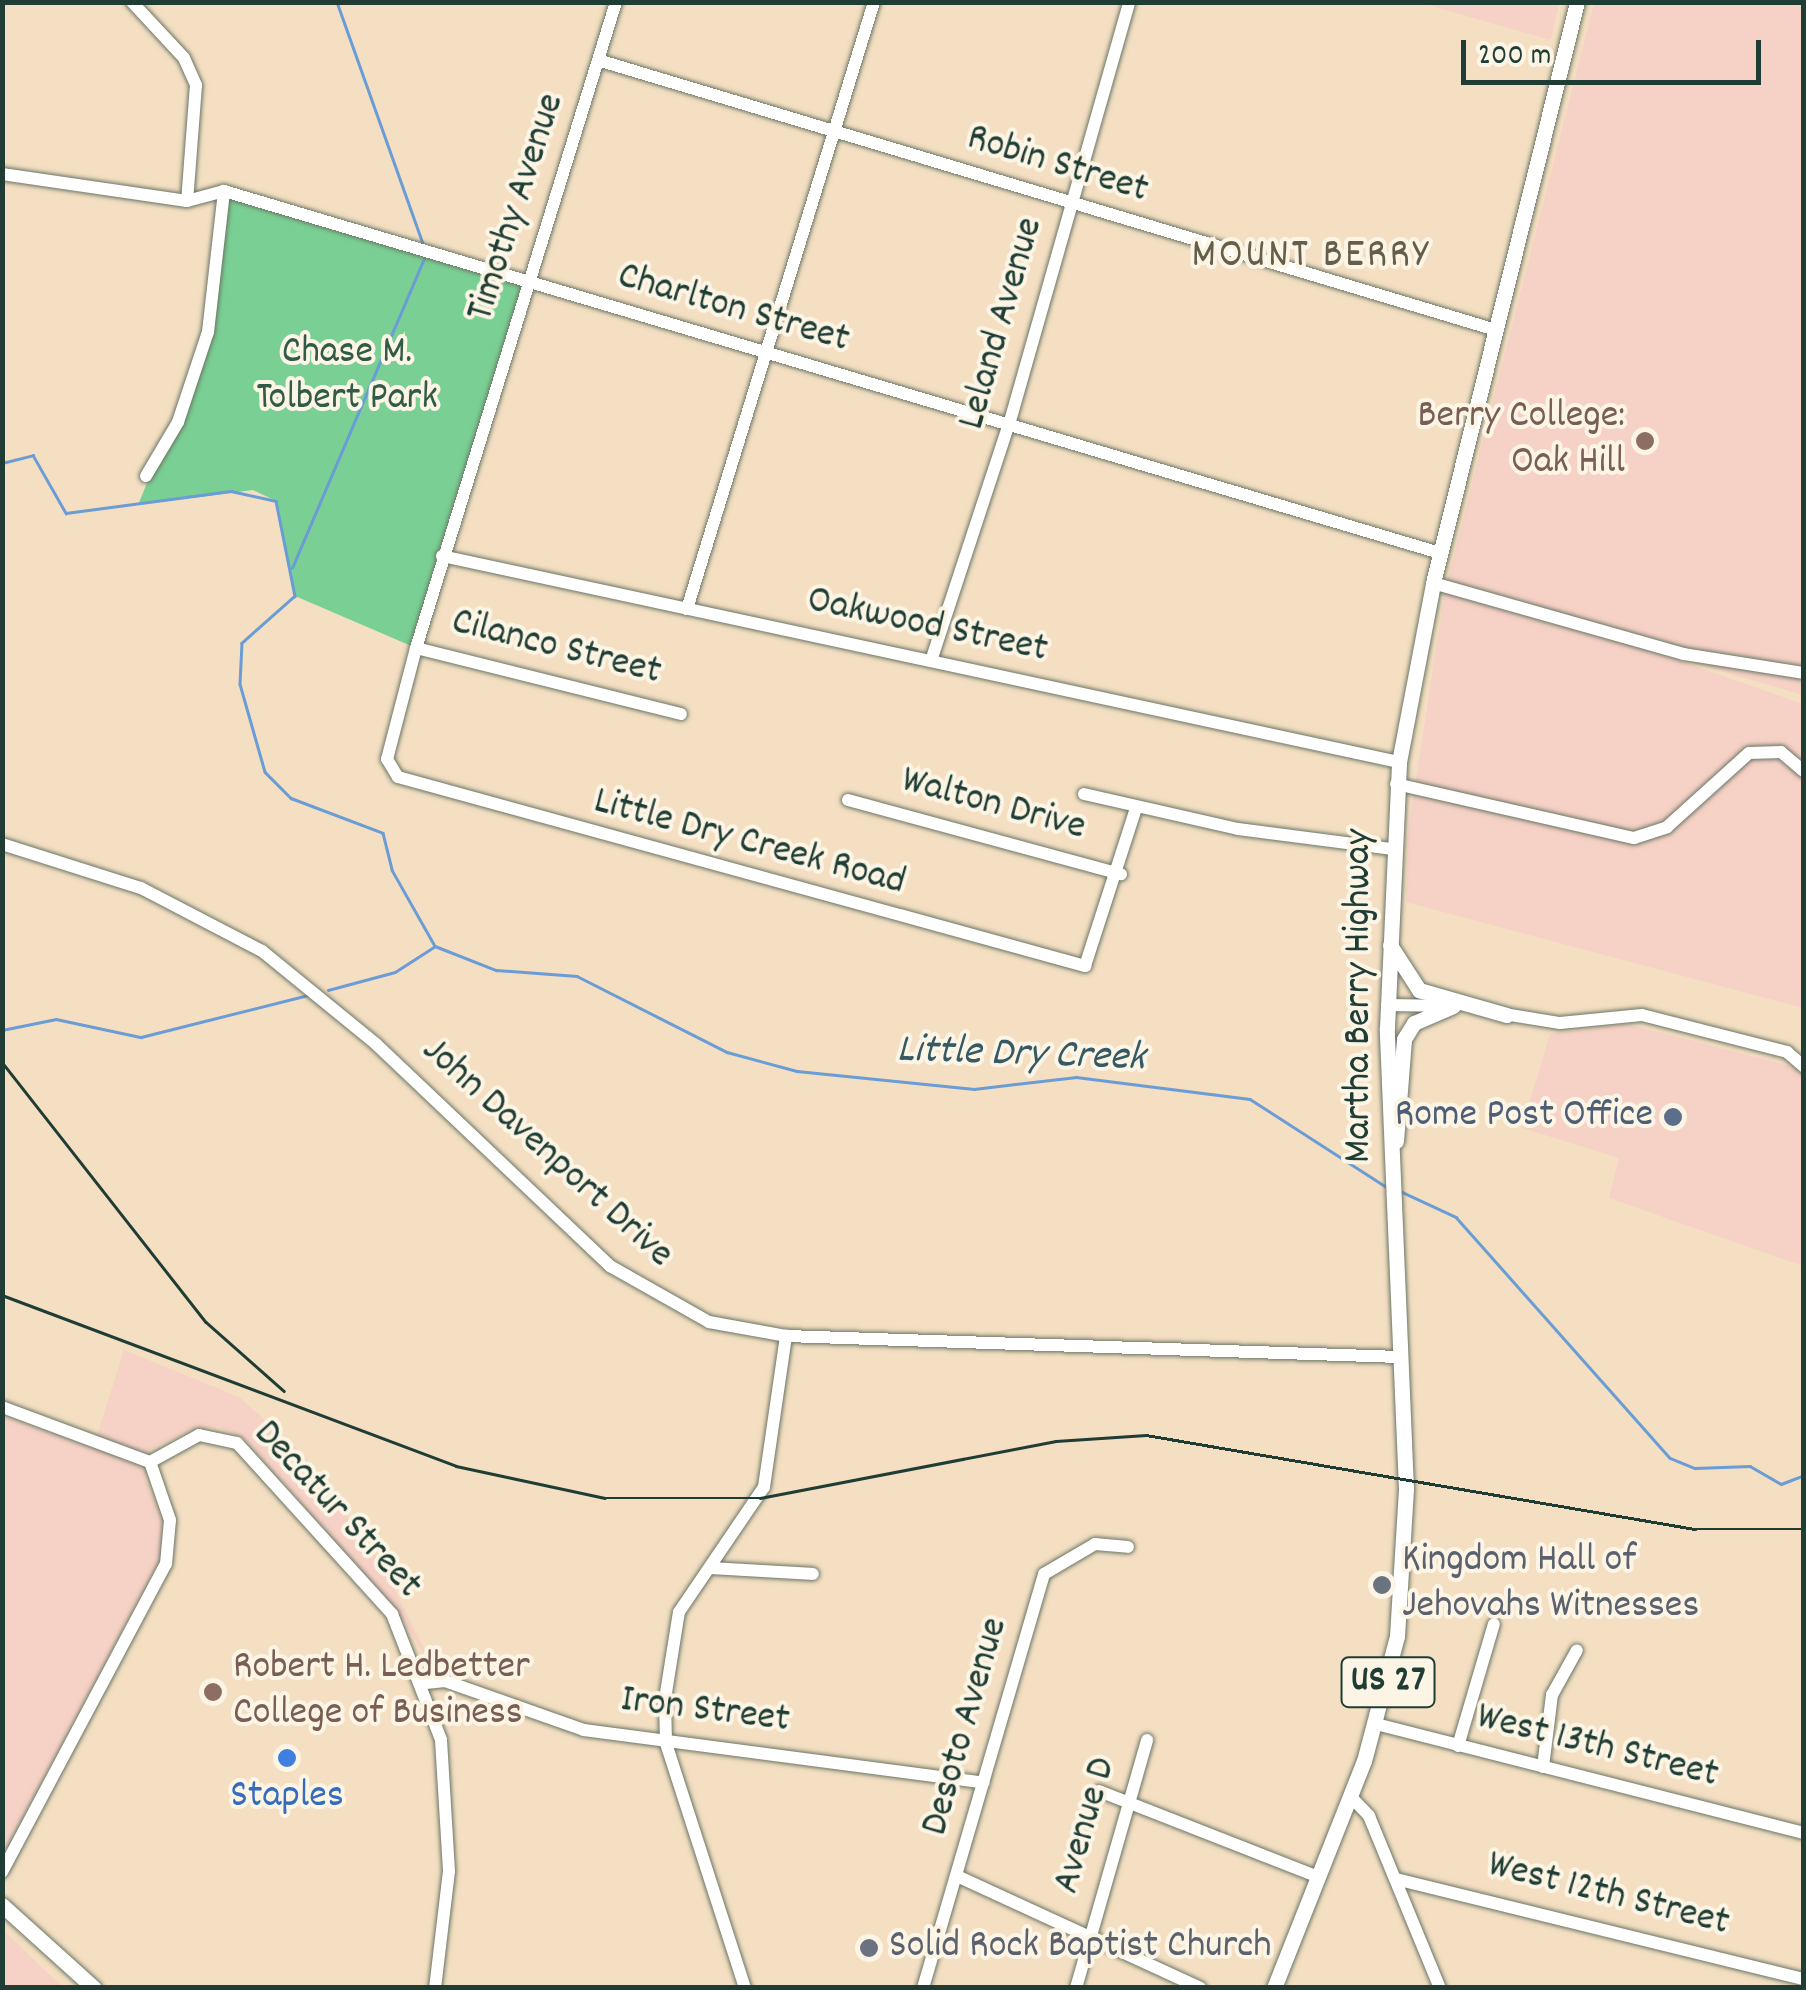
<!DOCTYPE html>
<style>
body{margin:0}
#map{position:relative;width:1806px;height:1990px;overflow:hidden;background:#f4dfc2;font-family:Dekko,sans-serif}
div>[style]{position:absolute}
[style*='--x']{left:calc(var(--x)*1px);top:calc(var(--y)*1px);width:calc(var(--w)*1px);rotate:calc(var(--a)*1deg)}
.built>*{inset:0;background:#f6d1c5}
.green>*{inset:0;background:#7ad094}
.stream>*{height:2.5px;margin:-1.25px;padding:0 1.25px;transform-origin:1.25px;border-radius:1.25px;background:#6a9cd5}
.roads{filter:drop-shadow(0 0 2px #6a7666) drop-shadow(0 0 2px #6a7666)}
.minor>*{height:12px;margin:-6px;padding:0 6px;transform-origin:6px;border-radius:6px;background:#fff}
.major>*{height:15px;margin:-7.5px;padding:0 7.5px;transform-origin:7.5px;border-radius:7.5px;background:#fff}
.rail>*{height:2.5px;margin:-1.25px;padding:0 1.25px;transform-origin:1.25px;border-radius:1.25px;background:#1f3d34}
.dots>*{width:28px;height:28px;translate:-50% -50%;box-sizing:border-box;border:5px solid #fcf5e5;border-radius:50%}
span{translate:-50% -50%;white-space:nowrap;text-align:center;line-height:1.15;-webkit-text-stroke:8px #fcf5e5;paint-order:stroke}
.shield-label span{padding:2px 8px;background:#fcf5e5;border:2px solid;border-radius:8px;-webkit-text-stroke-width:0}
.shield-label{font-size:38px;color:#1f3d34;font-weight:700}
.street-label{font-size:40px;color:#1f3d34}
.park-label{font-size:40px;color:#315a47}
.education-label{font-size:40px;color:#785e54}
.right{translate:-100% -50%;text-align:right}
.left{translate:0 -50%;text-align:left}
.service-label{font-size:40px;color:#4e5e75}
.worship-label{font-size:40px;color:#5b616d}
.shop-label{font-size:40px;color:#366cbe}
.neighbourhood-label{font-size:42px;color:#645e4a;letter-spacing:2.5px}
.water-label{font-size:42px;color:#365a64;font-style:italic}
.frame{position:absolute;inset:0;border:5px solid #1f3d34;pointer-events:none}
.scale{position:absolute;left:1461px;top:40px;width:300px;height:45px;box-sizing:border-box;border:5px solid #1f3d34;border-top:0;padding-left:12px;font-size:30px;line-height:35px;white-space:nowrap;color:#1f3d34;-webkit-text-stroke:8px #fcf5e5;paint-order:stroke}
</style>
<div id="map">
<div class="built">
<i style="clip-path:polygon(1421px 3px,1559px 3px,1551px 40px)"></i>
<i style="clip-path:polygon(1594px 3px,1803px 3px,1803px 695px,1646px 649px,1803px 704px,1803px 1008px,1406px 902px,1408px 831px,1445px 591px)"></i>
<i style="clip-path:polygon(1626px 1024px,1803px 1069px,1803px 1266px,1609px 1198px,1619px 1158px,1522px 1128px,1550px 1034px)"></i>
<i style="clip-path:polygon(124px 1350px,239px 1397px,303px 1454px,384px 1568px,434px 1669px,397px 1611px,245px 1439px,217px 1427px,189px 1431px,150px 1450px,145px 1479px,164px 1522px,162px 1555px,3px 1854px,3px 1417px,93px 1448px)"></i>
<i style="clip-path:polygon(3px 1929px,38px 1964px,63px 1987px,3px 1987px)"></i>
</div>
<div class="green">
<i style="clip-path:polygon(224px 191px,527px 282px,416px 648px,295px 596px,276px 501px,253px 490px,138px 505px,208px 332px)"></i>
</div>
<div class="stream">
<i style="--x:337;--y:2;--w:259;--a:70.4"></i>
<i style="--x:2;--y:463;--w:32;--a:-14"></i>
<i style="--x:33;--y:455;--w:67;--a:60.4"></i>
<i style="--x:66;--y:513;--w:166;--a:-7.6"></i>
<i style="--x:231;--y:491;--w:46;--a:12.5"></i>
<i style="--x:276;--y:501;--w:97;--a:78.7"></i>
<i style="--x:295;--y:596;--w:71;--a:138.4"></i>
<i style="--x:242;--y:643;--w:41;--a:92.8"></i>
<i style="--x:240;--y:684;--w:91;--a:74.1"></i>
<i style="--x:265;--y:772;--w:37;--a:45"></i>
<i style="--x:291;--y:798;--w:98;--a:20.8"></i>
<i style="--x:383;--y:833;--w:38;--a:76"></i>
<i style="--x:392;--y:870;--w:87;--a:60.5"></i>
<i style="--x:435;--y:946;--w:66;--a:21.5"></i>
<i style="--x:496;--y:970;--w:81;--a:4.2"></i>
<i style="--x:577;--y:976;--w:168;--a:26.9"></i>
<i style="--x:727;--y:1052;--w:73;--a:15.2"></i>
<i style="--x:797;--y:1071;--w:178;--a:5.8"></i>
<i style="--x:974;--y:1089;--w:103;--a:-6.7"></i>
<i style="--x:1076;--y:1077;--w:175;--a:7.2"></i>
<i style="--x:1250;--y:1099;--w:161;--a:32.8"></i>
<i style="--x:292;--y:568;--w:336;--a:-66.9"></i>
<i style="--x:328;--y:990;--w:69;--a:-15"></i>
<i style="--x:395;--y:972;--w:46;--a:-32.7"></i>
<i style="--x:2;--y:1030;--w:55;--a:-11.5"></i>
<i style="--x:56;--y:1019;--w:87;--a:12"></i>
<i style="--x:141;--y:1037;--w:172;--a:-14.1"></i>
<i style="--x:1402;--y:1192;--w:60;--a:24.8"></i>
<i style="--x:1456;--y:1217;--w:322;--a:48.4"></i>
<i style="--x:1670;--y:1458;--w:27;--a:22"></i>
<i style="--x:1695;--y:1468;--w:55;--a:-2.1"></i>
<i style="--x:1750;--y:1466;--w:36;--a:30"></i>
<i style="--x:1781;--y:1484;--w:25;--a:-21"></i>
</div>
<div class="roads">
<div class="minor">
<i style="--x:132;--y:2;--w:76;--a:47.1"></i>
<i style="--x:184;--y:58;--w:30;--a:66"></i>
<i style="--x:196;--y:85;--w:116;--a:94.4"></i>
<i style="--x:616;--y:2;--w:676;--a:107.2"></i>
<i style="--x:416;--y:648;--w:115;--a:104.6"></i>
<i style="--x:387;--y:759;--w:21;--a:59"></i>
<i style="--x:398;--y:777;--w:713;--a:15.38"></i>
<i style="--x:1085;--y:966;--w:166;--a:-72.1"></i>
<i style="--x:601;--y:61;--w:935;--a:16.73"></i>
<i style="--x:2;--y:174;--w:187;--a:8.3"></i>
<i style="--x:187;--y:201;--w:38;--a:-15"></i>
<i style="--x:224;--y:191;--w:1269;--a:16.58"></i>
<i style="--x:146;--y:476;--w:63;--a:-59.3"></i>
<i style="--x:178;--y:422;--w:95;--a:-71.6"></i>
<i style="--x:208;--y:332;--w:142;--a:-83.5"></i>
<i style="--x:442;--y:556;--w:979;--a:12.15"></i>
<i style="--x:1433;--y:583;--w:261;--a:15.8"></i>
<i style="--x:1684;--y:654;--w:121;--a:9"></i>
<i style="--x:687;--y:609;--w:635;--a:-72.88"></i>
<i style="--x:416;--y:648;--w:273;--a:14"></i>
<i style="--x:931;--y:661;--w:253;--a:-71.8"></i>
<i style="--x:1010;--y:421;--w:436;--a:-74.1"></i>
<i style="--x:1396;--y:784;--w:244;--a:12.8"></i>
<i style="--x:1634;--y:838;--w:35;--a:-18"></i>
<i style="--x:1667;--y:827;--w:110;--a:-42.1"></i>
<i style="--x:1749;--y:753;--w:32;--a:-2"></i>
<i style="--x:1781;--y:752;--w:30;--a:40"></i>
<i style="--x:1084;--y:794;--w:158;--a:12.8"></i>
<i style="--x:1238;--y:829;--w:154;--a:7.4"></i>
<i style="--x:848;--y:800;--w:283;--a:15.2"></i>
<i style="--x:2;--y:844;--w:146;--a:17.6"></i>
<i style="--x:141;--y:888;--w:136;--a:27.5"></i>
<i style="--x:262;--y:951;--w:147;--a:39.2"></i>
<i style="--x:376;--y:1044;--w:323;--a:43.5"></i>
<i style="--x:610;--y:1266;--w:114;--a:29.5"></i>
<i style="--x:709;--y:1322;--w:78;--a:10.3"></i>
<i style="--x:786;--y:1336;--w:614;--a:1.96"></i>
<i style="--x:1387;--y:1005;--w:67;--a:0.9"></i>
<i style="--x:1498;--y:1013;--w:63;--a:9.2"></i>
<i style="--x:1560;--y:1023;--w:82;--a:-5.6"></i>
<i style="--x:1642;--y:1015;--w:150;--a:14.3"></i>
<i style="--x:1787;--y:1052;--w:23;--a:41"></i>
<i style="--x:2;--y:1407;--w:158;--a:20.4"></i>
<i style="--x:150;--y:1462;--w:56;--a:-28.9"></i>
<i style="--x:199;--y:1435;--w:39;--a:12"></i>
<i style="--x:237;--y:1443;--w:231;--a:47.8"></i>
<i style="--x:392;--y:1614;--w:135;--a:68.7"></i>
<i style="--x:441;--y:1740;--w:131;--a:86.5"></i>
<i style="--x:449;--y:1871;--w:118;--a:96.8"></i>
<i style="--x:712;--y:1568;--w:101;--a:3.4"></i>
<i style="--x:426;--y:1683;--w:19;--a:-6"></i>
<i style="--x:445;--y:1681;--w:147;--a:19.4"></i>
<i style="--x:584;--y:1730;--w:403;--a:7.5"></i>
<i style="--x:1376;--y:1724;--w:442;--a:14.3"></i>
<i style="--x:1458;--y:1746;--w:127;--a:-73.6"></i>
<i style="--x:1543;--y:1767;--w:73;--a:-82.9"></i>
<i style="--x:1552;--y:1695;--w:51;--a:-60.9"></i>
<i style="--x:1099;--y:1791;--w:235;--a:21.4"></i>
<i style="--x:1350;--y:1796;--w:28;--a:46"></i>
<i style="--x:1369;--y:1816;--w:186;--a:67.6"></i>
<i style="--x:2;--y:1872;--w:349;--a:-62"></i>
<i style="--x:166;--y:1564;--w:44;--a:-84.8"></i>
<i style="--x:170;--y:1520;--w:61;--a:-109"></i>
<i style="--x:957;--y:1876;--w:268;--a:24.7"></i>
<i style="--x:1396;--y:1879;--w:420;--a:13.8"></i>
<i style="--x:745;--y:1988;--w:257;--a:-107.9"></i>
<i style="--x:666;--y:1743;--w:44;--a:-91.3"></i>
<i style="--x:665;--y:1699;--w:88;--a:-80.9"></i>
<i style="--x:679;--y:1612;--w:151;--a:-55.8"></i>
<i style="--x:764;--y:1487;--w:153;--a:-81.7"></i>
<i style="--x:923;--y:1988;--w:431;--a:-73.7"></i>
<i style="--x:1044;--y:1574;--w:59;--a:-30.5"></i>
<i style="--x:1095;--y:1544;--w:33;--a:5"></i>
<i style="--x:1076;--y:1988;--w:258;--a:-74"></i>
</div>
<div class="major">
<i style="--x:1390;--y:945;--w:54;--a:57.2"></i>
<i style="--x:1419;--y:990;--w:91;--a:16"></i>
<i style="--x:1396;--y:1141;--w:102;--a:-85.5"></i>
<i style="--x:1404;--y:1039;--w:19;--a:-58"></i>
<i style="--x:1414;--y:1023;--w:43;--a:-23.6"></i>
<i style="--x:2;--y:1905;--w:124;--a:42.1"></i>
<i style="--x:1274;--y:1988;--w:244;--a:-68.4"></i>
<i style="--x:1364;--y:1761;--w:129;--a:-75.2"></i>
<i style="--x:1397;--y:1636;--w:147;--a:-86.5"></i>
<i style="--x:1406;--y:1489;--w:461;--a:-92.4"></i>
<i style="--x:1387;--y:1028;--w:266;--a:-87.4"></i>
<i style="--x:1399;--y:762;--w:182;--a:-79.2"></i>
<i style="--x:1433;--y:583;--w:599;--a:-76.08"></i>
</div>
</div>
<div class="rail">
<i style="--x:2;--y:1062;--w:330;--a:51.9"></i>
<i style="--x:206;--y:1322;--w:104;--a:41.5"></i>
<i style="--x:2;--y:1295;--w:485;--a:20.6"></i>
<i style="--x:456;--y:1466;--w:152;--a:12.1"></i>
<i style="--x:605;--y:1498;--w:155;--a:0"></i>
<i style="--x:760;--y:1498;--w:301;--a:-10.9"></i>
<i style="--x:1056;--y:1441;--w:90;--a:-3.8"></i>
<i style="--x:1146;--y:1435;--w:557;--a:9.72"></i>
<i style="--x:1695;--y:1529;--w:109;--a:0"></i>
</div>
<div class="dots">
<i style="left:1645px;top:441px;background:#8d6e63"></i>
<i style="left:1673px;top:1117px;background:#5c6f8a"></i>
<i style="left:1382px;top:1585px;background:#6b7280"></i>
<i style="left:213px;top:1692px;background:#8d6e63"></i>
<i style="left:287px;top:1758px;background:#3f7fe0"></i>
<i style="left:869px;top:1948px;background:#6b7280"></i>
</div>
<div class="shield-label">
<span style="left:1388px;top:1682px">US 27</span>
</div>
<div class="street-label">
<span style="left:1057px;top:166px;rotate:17deg">Robin Street</span>
<span style="left:518px;top:208px;rotate:-72deg">Timothy Avenue</span>
<span style="left:733px;top:310px;rotate:16deg">Charlton Street</span>
<span style="left:1003px;top:324px;rotate:-74deg">Leland Avenue</span>
<span style="left:927px;top:627px;rotate:12deg">Oakwood Street</span>
<span style="left:556px;top:649px;rotate:14deg">Cilanco Street</span>
<span style="left:993px;top:806px;rotate:15deg">Walton Drive</span>
<span style="left:749px;top:844px;rotate:15deg">Little Dry Creek Road</span>
<span style="left:1361px;top:996px;rotate:-90deg">Martha Berry Highway</span>
<span style="left:546px;top:1154px;rotate:42deg">John Davenport Drive</span>
<span style="left:336px;top:1511px;rotate:47deg">Decatur Street</span>
<span style="left:705px;top:1712px;rotate:7deg">Iron Street</span>
<span style="left:967px;top:1727px;rotate:-74deg">Desoto Avenue</span>
<span style="left:1597px;top:1748px;rotate:14deg">West 13th Street</span>
<span style="left:1087px;top:1826px;rotate:-74deg">Avenue D</span>
<span style="left:1608px;top:1896px;rotate:14deg">West 12th Street</span>
</div>
<div class="park-label">
<span style="left:347px;top:377px">Chase M.<br>Tolbert Park</span>
</div>
<div class="education-label">
<span class="right" style="left:1625px;top:441px">Berry College:<br>Oak Hill</span>
<span class="left" style="left:233px;top:1692px">Robert H. Ledbetter<br>College of Business</span>
</div>
<div class="service-label">
<span class="right" style="left:1653px;top:1117px">Rome Post Office</span>
</div>
<div class="worship-label">
<span class="left" style="left:1402px;top:1585px">Kingdom Hall of<br>Jehovahs Witnesses</span>
<span class="left" style="left:889px;top:1948px">Solid Rock Baptist Church</span>
</div>
<div class="shop-label">
<span style="left:287px;top:1798px">Staples</span>
</div>
<div class="neighbourhood-label">
<span style="left:1311px;top:257px">MOUNT BERRY</span>
</div>
<div class="water-label">
<span style="left:1021px;top:1056px;rotate:2deg">Little Dry Creek</span>
</div>
<div class="frame"></div>
<div class="scale">200 m</div>
</div>
